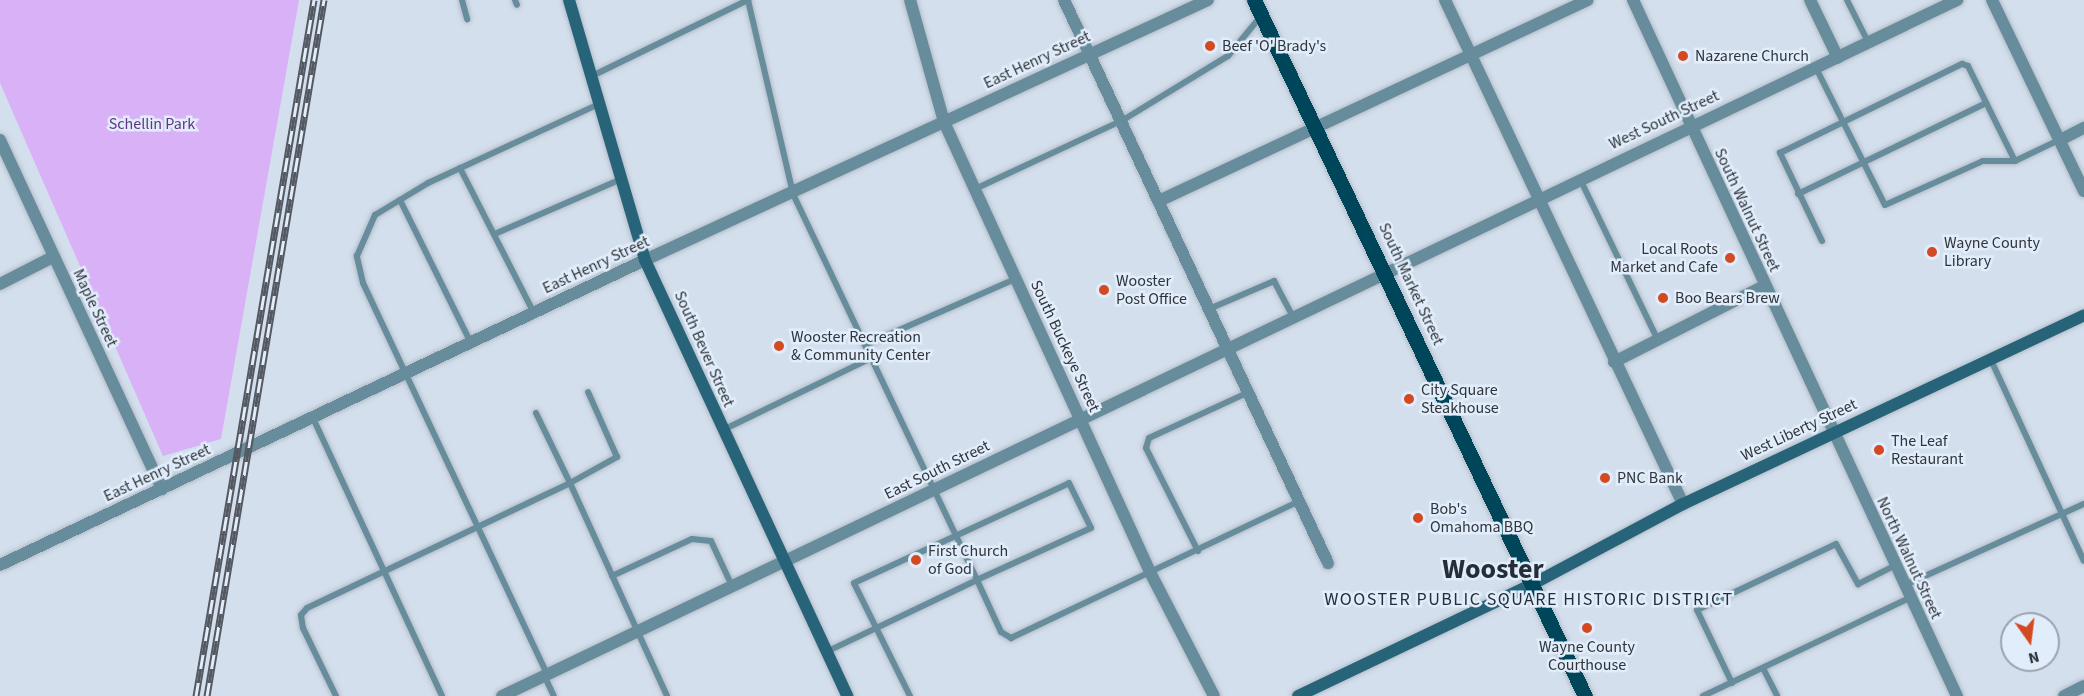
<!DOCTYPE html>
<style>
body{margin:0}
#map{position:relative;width:2084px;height:696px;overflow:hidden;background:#d4dfed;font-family:"Source Sans 3",sans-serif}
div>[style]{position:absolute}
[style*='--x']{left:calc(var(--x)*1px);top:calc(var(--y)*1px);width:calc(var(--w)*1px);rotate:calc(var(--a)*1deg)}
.green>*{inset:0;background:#d9b1f6}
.roads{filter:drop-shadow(0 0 2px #b3bdc9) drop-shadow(0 0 2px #b3bdc9)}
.service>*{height:6px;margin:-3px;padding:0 3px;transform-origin:3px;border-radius:3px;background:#678c9b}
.minor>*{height:12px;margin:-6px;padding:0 6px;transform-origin:6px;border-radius:6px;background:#678c9b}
.tertiary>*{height:12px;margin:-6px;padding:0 6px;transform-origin:6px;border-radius:6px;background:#678c9b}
.secondary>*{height:12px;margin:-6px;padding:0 6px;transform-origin:6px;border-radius:6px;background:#27647a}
.primary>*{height:15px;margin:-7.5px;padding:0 7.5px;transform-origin:7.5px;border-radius:7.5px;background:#00465b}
.rail>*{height:7px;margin-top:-3.5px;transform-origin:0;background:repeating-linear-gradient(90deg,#e1edfb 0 14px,#545961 0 28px);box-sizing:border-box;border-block:2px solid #545961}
.dots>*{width:16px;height:16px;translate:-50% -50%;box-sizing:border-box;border:3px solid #e1edfb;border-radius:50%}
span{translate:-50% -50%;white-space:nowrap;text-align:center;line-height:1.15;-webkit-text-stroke:5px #e1edfb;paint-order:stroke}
.poi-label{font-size:16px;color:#31353b}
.left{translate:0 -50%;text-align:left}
.right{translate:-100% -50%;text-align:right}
.street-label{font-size:16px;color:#31353b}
.park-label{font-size:16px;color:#653383}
.neighbourhood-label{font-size:18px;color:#252e38;letter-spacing:1.5px}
.town-label{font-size:28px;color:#252e38;font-weight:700}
.north{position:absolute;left:2000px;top:612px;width:60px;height:60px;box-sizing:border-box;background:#e1edfb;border:2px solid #9ba3ae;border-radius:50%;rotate:166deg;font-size:16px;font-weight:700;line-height:24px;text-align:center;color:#31353b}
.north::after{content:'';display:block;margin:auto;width:21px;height:27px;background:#d34a22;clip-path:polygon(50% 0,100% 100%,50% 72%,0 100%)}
</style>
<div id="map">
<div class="green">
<i style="clip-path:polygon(0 0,299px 0,221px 439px,163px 456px,0 83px)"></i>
</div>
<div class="roads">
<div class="service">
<i style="--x:462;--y:0;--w:20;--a:75"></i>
<i style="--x:515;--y:0;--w:5;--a:68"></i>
<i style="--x:1847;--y:0;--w:47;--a:63.4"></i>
<i style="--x:1816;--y:68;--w:153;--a:63.3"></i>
<i style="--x:1885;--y:205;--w:107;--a:-24.2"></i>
<i style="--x:1983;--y:161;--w:32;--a:0"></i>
<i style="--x:592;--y:76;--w:174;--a:-26"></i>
<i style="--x:748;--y:0;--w:199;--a:76.9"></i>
<i style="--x:793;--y:194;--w:428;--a:64.5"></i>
<i style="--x:977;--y:580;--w:167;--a:154.5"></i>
<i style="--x:460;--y:168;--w:163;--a:63"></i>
<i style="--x:1580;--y:179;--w:179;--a:64.2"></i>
<i style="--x:975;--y:189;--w:163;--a:-25"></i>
<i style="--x:1123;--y:120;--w:123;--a:-31.4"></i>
<i style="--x:1228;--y:56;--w:52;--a:-50.5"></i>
<i style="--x:1798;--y:194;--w:209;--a:-25.8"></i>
<i style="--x:400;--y:200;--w:160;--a:63.6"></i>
<i style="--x:497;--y:233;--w:135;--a:-23.5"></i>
<i style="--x:1822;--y:241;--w:98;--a:-115.5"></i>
<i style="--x:1780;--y:153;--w:203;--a:-26.1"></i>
<i style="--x:1962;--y:64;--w:6;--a:18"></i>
<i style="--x:1968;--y:66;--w:106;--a:63.7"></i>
<i style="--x:2015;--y:161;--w:49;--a:-25.5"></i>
<i style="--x:1209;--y:309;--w:71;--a:-23.3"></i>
<i style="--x:1274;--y:281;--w:38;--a:62"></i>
<i style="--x:865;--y:345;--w:164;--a:-23.7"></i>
<i style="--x:1991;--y:360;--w:221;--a:65.2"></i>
<i style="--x:536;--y:413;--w:78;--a:64.1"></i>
<i style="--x:570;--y:483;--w:54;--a:-29"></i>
<i style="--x:617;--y:457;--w:71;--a:-114"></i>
<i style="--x:313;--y:418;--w:306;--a:65.1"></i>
<i style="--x:723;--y:430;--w:165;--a:-25.9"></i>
<i style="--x:1198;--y:551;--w:115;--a:-116.8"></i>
<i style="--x:1146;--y:448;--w:10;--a:-73"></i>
<i style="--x:1149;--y:438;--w:108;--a:-24.7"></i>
<i style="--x:612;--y:576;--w:88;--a:-24.8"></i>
<i style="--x:692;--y:539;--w:19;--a:6"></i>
<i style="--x:711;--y:541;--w:50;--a:65"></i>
<i style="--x:1903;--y:586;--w:199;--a:-24.4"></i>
<i style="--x:1763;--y:668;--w:31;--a:63"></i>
<i style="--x:547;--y:674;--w:432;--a:-115.2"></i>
<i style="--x:363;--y:283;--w:28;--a:-103"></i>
<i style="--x:357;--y:256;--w:45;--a:-66.3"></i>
<i style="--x:375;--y:215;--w:62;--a:-31.1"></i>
<i style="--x:428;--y:183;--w:188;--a:-24.8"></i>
<i style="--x:544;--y:675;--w:23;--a:65"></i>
<i style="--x:1732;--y:683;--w:81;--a:-115.6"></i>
<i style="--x:1697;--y:610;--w:154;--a:-25.4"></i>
<i style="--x:1836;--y:544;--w:46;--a:61.2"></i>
<i style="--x:1858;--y:584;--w:40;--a:-26.6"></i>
<i style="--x:336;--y:696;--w:76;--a:-115.9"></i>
<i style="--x:303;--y:628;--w:13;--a:-99"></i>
<i style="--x:301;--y:615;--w:9;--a:-49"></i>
<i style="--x:307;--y:608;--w:291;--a:-25.4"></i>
<i style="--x:570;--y:483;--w:234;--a:65.5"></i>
<i style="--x:910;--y:696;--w:126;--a:-116.4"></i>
<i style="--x:854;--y:583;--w:237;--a:-24.9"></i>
<i style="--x:1069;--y:483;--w:50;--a:63.9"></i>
<i style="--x:1091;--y:528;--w:125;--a:155.5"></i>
<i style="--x:977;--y:580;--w:57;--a:65.2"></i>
<i style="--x:1001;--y:632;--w:12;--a:31"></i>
<i style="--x:1011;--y:638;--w:319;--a:-25.4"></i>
<i style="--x:1703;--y:696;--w:228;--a:-25.4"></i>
</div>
<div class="minor">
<i style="--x:910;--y:0;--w:127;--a:74.4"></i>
<i style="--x:944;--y:122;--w:497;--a:65.4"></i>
<i style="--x:1151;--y:574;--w:137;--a:62.7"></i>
<i style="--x:1064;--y:0;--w:622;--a:64.88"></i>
<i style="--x:1445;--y:0;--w:557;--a:64.72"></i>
<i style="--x:1633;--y:0;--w:768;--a:65.04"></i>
<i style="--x:1810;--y:0;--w:64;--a:64.2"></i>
<i style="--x:0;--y:140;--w:385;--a:65.1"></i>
<i style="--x:2060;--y:140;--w:27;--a:-27"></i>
<i style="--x:1161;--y:200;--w:471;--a:-25.1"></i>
<i style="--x:0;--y:284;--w:59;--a:-27"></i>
<i style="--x:1614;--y:362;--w:168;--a:-26.9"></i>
<i style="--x:0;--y:565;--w:713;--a:-25.31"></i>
<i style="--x:502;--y:696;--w:311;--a:-25.5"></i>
</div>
<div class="tertiary">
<i style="--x:1992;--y:0;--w:212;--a:64.3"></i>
<i style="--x:645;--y:260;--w:620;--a:-24.79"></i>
<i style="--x:783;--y:562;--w:1302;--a:-25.58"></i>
<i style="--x:2064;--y:696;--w:22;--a:-27"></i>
</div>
<div class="secondary">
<i style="--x:569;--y:0;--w:271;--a:73.7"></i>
<i style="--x:645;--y:260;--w:481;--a:65.1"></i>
<i style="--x:1298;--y:696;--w:260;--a:-25.5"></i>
<i style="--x:1533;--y:584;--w:170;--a:-28.1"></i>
<i style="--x:1683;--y:504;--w:443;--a:-25.2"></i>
</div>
<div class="primary">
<i style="--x:1254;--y:0;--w:771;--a:64.57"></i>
</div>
</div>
<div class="rail">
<i style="--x:196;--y:696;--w:706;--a:-80.38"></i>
<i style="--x:207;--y:696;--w:706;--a:-80.46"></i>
</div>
<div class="dots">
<i style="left:1210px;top:46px;background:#d34a22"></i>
<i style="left:1683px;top:56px;background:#d34a22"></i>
<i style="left:1932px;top:252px;background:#d34a22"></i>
<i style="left:1730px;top:258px;background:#d34a22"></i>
<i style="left:1104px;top:290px;background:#d34a22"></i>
<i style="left:1663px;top:298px;background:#d34a22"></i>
<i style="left:779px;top:346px;background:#d34a22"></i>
<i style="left:1409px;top:399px;background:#d34a22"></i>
<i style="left:1879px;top:450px;background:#d34a22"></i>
<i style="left:1605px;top:478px;background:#d34a22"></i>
<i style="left:1418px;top:518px;background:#d34a22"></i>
<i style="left:916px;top:560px;background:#d34a22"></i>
<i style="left:1587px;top:628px;background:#d34a22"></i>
</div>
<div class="poi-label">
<span class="left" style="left:1222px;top:46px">Beef 'O' Brady's</span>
<span class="left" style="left:1695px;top:56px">Nazarene Church</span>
<span class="left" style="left:1944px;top:252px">Wayne County<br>Library</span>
<span class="right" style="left:1718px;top:258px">Local Roots<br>Market and Cafe</span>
<span class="left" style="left:1116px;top:290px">Wooster<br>Post Office</span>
<span class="left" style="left:1675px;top:298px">Boo Bears Brew</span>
<span class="left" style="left:791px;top:346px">Wooster Recreation<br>&amp; Community Center</span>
<span class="left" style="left:1421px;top:399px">City Square<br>Steakhouse</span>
<span class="left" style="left:1891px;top:450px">The Leaf<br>Restaurant</span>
<span class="left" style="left:1617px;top:478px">PNC Bank</span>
<span class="left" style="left:1430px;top:518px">Bob's<br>Omahoma BBQ</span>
<span class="left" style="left:928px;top:560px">First Church<br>of God</span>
<span style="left:1587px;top:656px">Wayne County<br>Courthouse</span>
</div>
<div class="street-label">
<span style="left:1037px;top:60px;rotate:-25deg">East Henry Street</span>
<span style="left:1664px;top:120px;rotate:-25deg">West South Street</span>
<span style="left:1747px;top:210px;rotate:65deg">South Walnut Street</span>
<span style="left:596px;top:265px;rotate:-25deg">East Henry Street</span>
<span style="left:1411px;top:284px;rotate:65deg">South Market Street</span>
<span style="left:95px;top:308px;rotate:65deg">Maple Street</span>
<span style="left:1065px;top:346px;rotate:65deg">South Buckeye Street</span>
<span style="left:704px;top:349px;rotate:66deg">South Bever Street</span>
<span style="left:1799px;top:430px;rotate:-25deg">West Liberty Street</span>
<span style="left:937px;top:470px;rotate:-26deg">East South Street</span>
<span style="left:157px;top:473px;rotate:-25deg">East Henry Street</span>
<span style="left:1909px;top:558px;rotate:65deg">North Walnut Street</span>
</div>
<div class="park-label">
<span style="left:152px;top:124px">Schellin Park</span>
</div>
<div class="neighbourhood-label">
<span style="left:1529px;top:600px">WOOSTER PUBLIC SQUARE HISTORIC DISTRICT</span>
</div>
<div class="town-label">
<span style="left:1493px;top:569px">Wooster</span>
</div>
<div class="north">N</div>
</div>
